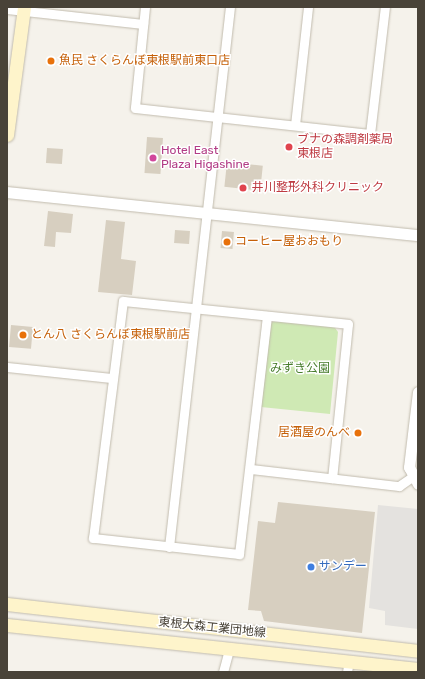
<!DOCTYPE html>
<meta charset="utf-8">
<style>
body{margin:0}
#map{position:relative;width:425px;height:679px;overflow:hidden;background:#f5f2eb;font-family:Rubik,"Noto Sans JP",sans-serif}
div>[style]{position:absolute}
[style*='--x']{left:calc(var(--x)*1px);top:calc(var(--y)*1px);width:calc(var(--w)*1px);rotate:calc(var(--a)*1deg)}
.green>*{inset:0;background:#cfe9b4}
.parking>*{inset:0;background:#e4e2df}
.building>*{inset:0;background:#d7cfc0;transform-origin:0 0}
.roads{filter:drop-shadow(0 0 1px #c1bbad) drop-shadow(0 0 1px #c1bbad)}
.minor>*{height:9px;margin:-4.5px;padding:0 4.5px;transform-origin:4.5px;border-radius:4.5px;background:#fff}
.tertiary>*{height:11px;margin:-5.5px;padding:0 5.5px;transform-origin:5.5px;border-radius:5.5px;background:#fff}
.secondary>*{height:13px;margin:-6.5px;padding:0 6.5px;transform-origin:6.5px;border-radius:6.5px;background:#fef4cb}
.dots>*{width:11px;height:11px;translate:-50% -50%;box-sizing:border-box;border:2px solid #fff;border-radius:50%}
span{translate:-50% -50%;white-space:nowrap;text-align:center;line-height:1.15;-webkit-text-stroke:3px #fff;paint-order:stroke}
.food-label{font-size:12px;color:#c56008}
.left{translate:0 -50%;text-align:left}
.right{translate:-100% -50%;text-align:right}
.health-label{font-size:12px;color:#be3a42}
.hotel-label{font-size:12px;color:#b23c85}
.park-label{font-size:12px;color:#467c2b}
.shop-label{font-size:12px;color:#366cbe}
.street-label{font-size:12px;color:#494338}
.frame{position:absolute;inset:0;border:8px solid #494338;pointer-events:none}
</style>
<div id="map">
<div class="green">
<i style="clip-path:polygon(277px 320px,333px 325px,338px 332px,330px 414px,261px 407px,270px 323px)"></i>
</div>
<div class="parking">
<i style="clip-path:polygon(378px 505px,418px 509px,418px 629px,385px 625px,385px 611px,369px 608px)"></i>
</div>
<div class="building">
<i style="left:147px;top:137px;width:16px;height:36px;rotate:4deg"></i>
<i style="left:47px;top:148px;width:16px;height:15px;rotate:4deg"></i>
<i style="left:227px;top:162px;width:36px;height:25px;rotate:6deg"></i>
<i style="clip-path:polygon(48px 211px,73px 214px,71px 233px,56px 232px,55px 247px,44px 246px)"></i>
<i style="clip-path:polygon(106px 220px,125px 222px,121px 259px,136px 261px,132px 295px,98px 292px)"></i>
<i style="left:175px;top:230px;width:15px;height:13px;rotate:4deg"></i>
<i style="left:222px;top:231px;width:12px;height:17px;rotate:5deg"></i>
<i style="left:11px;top:325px;width:22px;height:22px;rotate:5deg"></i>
<i style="clip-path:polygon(278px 502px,375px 512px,362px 633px,264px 621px,261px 611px,248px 610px,258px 521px,275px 523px)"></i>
</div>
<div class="roads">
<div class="minor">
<i style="--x:145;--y:7;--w:101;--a:95.7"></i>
<i style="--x:135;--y:108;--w:236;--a:6.3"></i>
<i style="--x:370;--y:134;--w:128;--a:-83.3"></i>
<i style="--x:7;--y:9;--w:137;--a:6.3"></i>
<i style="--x:295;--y:125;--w:119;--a:-83.7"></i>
<i style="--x:267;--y:316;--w:240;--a:96.7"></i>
<i style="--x:239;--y:554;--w:147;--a:-173.7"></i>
<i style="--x:93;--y:538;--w:239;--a:-82.8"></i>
<i style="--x:123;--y:301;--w:226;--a:5.8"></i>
<i style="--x:348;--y:324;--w:155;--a:95.9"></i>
<i style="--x:7;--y:367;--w:105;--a:6"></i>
<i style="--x:251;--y:469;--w:149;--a:6.6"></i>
<i style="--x:399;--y:486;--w:16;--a:-35"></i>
<i style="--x:169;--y:547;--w:543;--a:-83.56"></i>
<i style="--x:223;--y:672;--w:24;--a:-75"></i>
<i style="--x:347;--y:672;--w:11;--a:-80"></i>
</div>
<div class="tertiary">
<i style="--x:7;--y:192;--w:413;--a:6"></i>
<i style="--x:418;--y:392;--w:76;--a:96.8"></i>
<i style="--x:409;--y:467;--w:19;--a:62"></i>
</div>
<div class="secondary">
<i style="--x:7;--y:135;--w:129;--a:-82.4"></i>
<i style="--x:7;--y:604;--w:414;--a:6.5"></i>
<i style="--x:7;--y:625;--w:413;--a:6.1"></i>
</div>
</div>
<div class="dots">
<i style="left:51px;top:61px;background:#e8710a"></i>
<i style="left:289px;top:147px;background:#e0444e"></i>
<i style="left:153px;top:158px;background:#d1479c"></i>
<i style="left:243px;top:188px;background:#e0444e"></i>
<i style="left:227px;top:242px;background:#e8710a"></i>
<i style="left:23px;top:335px;background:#e8710a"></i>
<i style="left:358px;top:433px;background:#e8710a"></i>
<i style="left:311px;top:567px;background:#3f7fe0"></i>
</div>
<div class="food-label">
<span class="left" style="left:59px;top:61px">魚民 さくらんぼ東根駅前東口店</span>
<span class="left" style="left:235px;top:242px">コーヒー屋おおもり</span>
<span class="left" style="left:31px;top:335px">とん八 さくらんぼ東根駅前店</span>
<span class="right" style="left:350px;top:433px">居酒屋のんべ</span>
</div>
<div class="health-label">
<span class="left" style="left:297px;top:147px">ブナの森調剤薬局<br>東根店</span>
<span class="left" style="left:252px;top:188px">井川整形外科クリニック</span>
</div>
<div class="hotel-label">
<span class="left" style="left:161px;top:158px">Hotel East<br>Plaza Higashine</span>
</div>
<div class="park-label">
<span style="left:300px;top:369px">みずき公園</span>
</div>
<div class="shop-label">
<span class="left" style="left:319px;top:567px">サンデー</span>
</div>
<div class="street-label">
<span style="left:212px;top:628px;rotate:6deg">東根大森工業団地線</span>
</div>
<div class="frame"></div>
</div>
